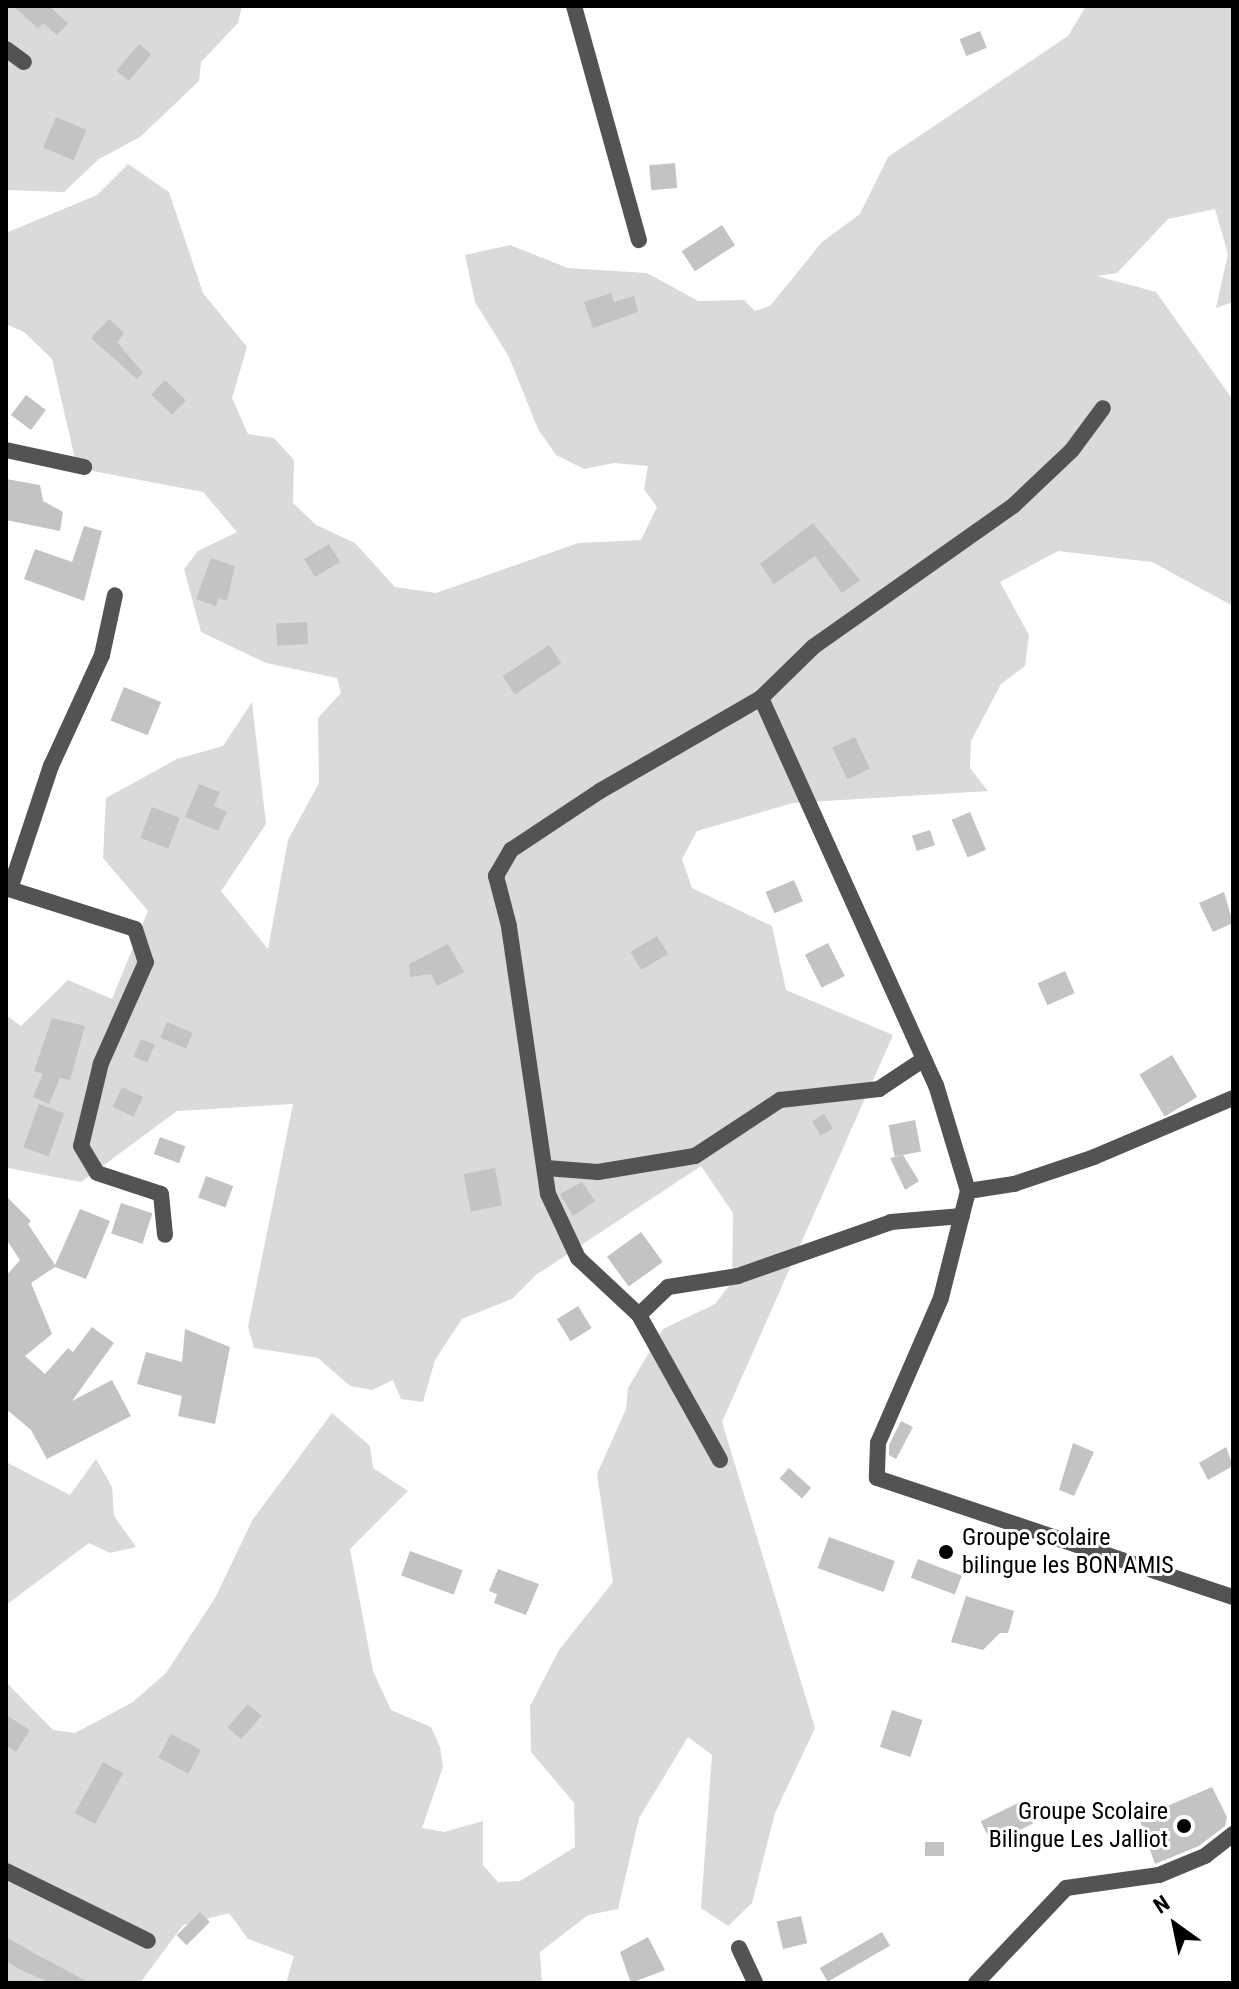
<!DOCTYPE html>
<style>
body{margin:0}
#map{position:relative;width:1239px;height:1989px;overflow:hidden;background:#fff;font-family:"Roboto Condensed",sans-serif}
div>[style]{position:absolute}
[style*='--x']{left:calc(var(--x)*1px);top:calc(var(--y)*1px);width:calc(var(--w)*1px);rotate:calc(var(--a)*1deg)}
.green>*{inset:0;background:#dadada}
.building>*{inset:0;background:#c3c3c3;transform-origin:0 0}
.minor>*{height:16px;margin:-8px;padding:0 8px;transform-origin:8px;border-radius:8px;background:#535353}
.dots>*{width:22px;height:22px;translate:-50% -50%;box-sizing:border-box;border:4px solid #fff;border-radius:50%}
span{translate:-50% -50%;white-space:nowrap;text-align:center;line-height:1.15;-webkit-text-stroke:6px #fff;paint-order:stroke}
.poi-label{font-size:24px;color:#000}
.left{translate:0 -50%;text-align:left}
.right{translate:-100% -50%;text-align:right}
.frame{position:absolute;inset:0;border:8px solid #000;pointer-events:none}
.north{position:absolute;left:1135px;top:1885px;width:80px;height:80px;-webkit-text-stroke:6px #fff;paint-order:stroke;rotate:327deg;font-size:22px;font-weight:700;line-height:32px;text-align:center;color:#000}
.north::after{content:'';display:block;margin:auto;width:28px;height:36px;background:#000;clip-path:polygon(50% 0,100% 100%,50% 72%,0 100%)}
</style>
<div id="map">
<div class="green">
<i style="clip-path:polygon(6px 6px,242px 6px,238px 23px,201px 62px,199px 81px,140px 137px,99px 159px,64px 192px,6px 190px)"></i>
<i style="clip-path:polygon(1086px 6px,1233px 6px,1233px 302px,1216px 308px,1228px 254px,1215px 209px,1168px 219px,1117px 273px,1097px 276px,1156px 292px,1233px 400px,1233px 606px,1152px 562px,1058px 551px,1000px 582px,1029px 635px,1025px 666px,1001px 684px,971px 741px,970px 768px,988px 791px,793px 803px,697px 831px,682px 859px,692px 888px,772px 926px,786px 990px,893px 1035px,722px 1422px,815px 1728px,775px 1813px,752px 1903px,728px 1926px,701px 1908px,712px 1755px,688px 1737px,639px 1818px,618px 1909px,588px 1915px,540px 1952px,542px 1983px,286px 1983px,294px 1956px,248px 1939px,229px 1913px,183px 1925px,140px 1983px,6px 1983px,6px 1682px,53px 1730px,75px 1733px,133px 1702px,166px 1673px,215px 1598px,253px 1519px,332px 1413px,370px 1446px,373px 1468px,408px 1491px,350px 1549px,373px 1671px,391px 1710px,431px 1727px,440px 1747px,443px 1767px,422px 1828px,444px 1832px,483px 1821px,483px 1865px,498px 1882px,520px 1881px,575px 1847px,574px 1803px,531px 1752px,530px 1706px,559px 1650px,613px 1582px,597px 1474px,626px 1409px,628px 1388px,663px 1329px,715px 1304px,732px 1282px,733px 1213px,701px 1166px,536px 1275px,512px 1299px,462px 1319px,435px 1360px,423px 1402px,401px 1399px,393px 1380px,372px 1390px,350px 1386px,318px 1358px,254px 1348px,248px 1327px,293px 1104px,177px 1111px,81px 1182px,8px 1168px,6px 1015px,21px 1026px,68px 980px,112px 999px,148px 911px,103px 858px,106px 798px,177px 759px,223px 746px,252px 702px,266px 824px,221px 891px,268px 949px,288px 840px,319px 783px,318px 718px,341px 693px,337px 678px,266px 663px,201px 632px,184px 569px,198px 551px,237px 532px,203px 492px,77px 468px,52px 359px,24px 332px,6px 324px,6px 233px,97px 195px,128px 164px,169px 192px,203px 293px,247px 347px,232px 398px,248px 434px,274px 438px,294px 460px,293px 503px,316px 525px,355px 543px,395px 587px,436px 593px,578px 543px,641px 540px,657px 507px,644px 489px,648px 466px,614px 463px,584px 469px,556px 455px,538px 429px,509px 357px,475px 302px,465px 255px,510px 245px,568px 268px,647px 273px,698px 301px,744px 300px,755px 311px,770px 306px,822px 242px,860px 214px,888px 157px,1068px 36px)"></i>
<i style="clip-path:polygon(96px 1459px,112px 1487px,114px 1516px,136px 1547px,110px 1553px,89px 1543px,6px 1605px,6px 1462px,70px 1495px)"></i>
</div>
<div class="building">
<i style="clip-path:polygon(13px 6px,49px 6px,68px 23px,57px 35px,43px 23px,38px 28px)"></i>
<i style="left:980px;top:31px;width:18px;height:22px;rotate:68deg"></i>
<i style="left:139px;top:44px;width:16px;height:35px;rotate:40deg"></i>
<i style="left:56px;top:117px;width:33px;height:33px;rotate:23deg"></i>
<i style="left:675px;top:163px;width:25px;height:26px;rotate:85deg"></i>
<i style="left:722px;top:225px;width:24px;height:48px;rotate:57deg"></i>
<i style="clip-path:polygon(611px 293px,614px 302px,634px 296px,638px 312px,593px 328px,584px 302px)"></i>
<i style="clip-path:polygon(109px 319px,124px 333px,117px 342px,143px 373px,137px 379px,91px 338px)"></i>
<i style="left:165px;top:380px;width:29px;height:20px;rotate:44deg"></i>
<i style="left:26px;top:395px;width:25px;height:25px;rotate:37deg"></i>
<i style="clip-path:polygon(6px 479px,40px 485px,43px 501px,63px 512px,60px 531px,6px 520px)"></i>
<i style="clip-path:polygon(813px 523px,860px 580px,842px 593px,815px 556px,774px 584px,760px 564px)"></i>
<i style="clip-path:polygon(84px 526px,102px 531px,84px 601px,24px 579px,35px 549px,72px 562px)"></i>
<i style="left:329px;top:544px;width:21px;height:29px;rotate:59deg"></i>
<i style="clip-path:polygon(211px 558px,235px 566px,227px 601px,219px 598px,216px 606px,196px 599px)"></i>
<i style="left:307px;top:622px;width:22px;height:31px;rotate:87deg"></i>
<i style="left:549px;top:645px;width:22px;height:56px;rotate:56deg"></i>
<i style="left:124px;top:687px;width:40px;height:36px;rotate:22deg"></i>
<i style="left:855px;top:737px;width:35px;height:25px;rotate:65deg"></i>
<i style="clip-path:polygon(199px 784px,220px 792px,214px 806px,227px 812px,218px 831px,185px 817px)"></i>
<i style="left:152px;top:807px;width:30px;height:33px;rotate:21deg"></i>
<i style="left:970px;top:812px;width:41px;height:20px;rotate:67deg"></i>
<i style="left:930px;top:830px;width:16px;height:19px;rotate:72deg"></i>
<i style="left:794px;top:880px;width:23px;height:31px;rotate:67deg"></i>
<i style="clip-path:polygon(1224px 892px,1233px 923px,1213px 932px,1199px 903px)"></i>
<i style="left:657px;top:936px;width:21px;height:31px;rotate:59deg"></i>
<i style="left:828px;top:943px;width:37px;height:26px;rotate:63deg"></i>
<i style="clip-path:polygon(448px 944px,464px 972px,437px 986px,431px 974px,410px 977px,409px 964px)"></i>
<i style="left:1065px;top:971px;width:24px;height:30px;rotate:66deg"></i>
<i style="clip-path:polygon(52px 1018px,85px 1026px,70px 1080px,60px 1078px,49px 1104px,33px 1097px,43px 1074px,34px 1071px)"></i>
<i style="left:167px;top:1022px;width:28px;height:17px;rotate:23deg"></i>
<i style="left:141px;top:1039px;width:15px;height:19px;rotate:23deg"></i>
<i style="left:1172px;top:1055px;width:49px;height:38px;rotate:59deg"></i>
<i style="left:122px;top:1087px;width:23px;height:22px;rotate:25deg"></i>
<i style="left:39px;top:1104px;width:27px;height:46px;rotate:20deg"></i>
<i style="left:824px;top:1114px;width:17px;height:14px;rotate:59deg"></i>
<i style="left:915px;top:1120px;width:32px;height:27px;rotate:79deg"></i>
<i style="left:160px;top:1137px;width:27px;height:18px;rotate:20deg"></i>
<i style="clip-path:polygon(903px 1155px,919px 1181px,905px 1190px,890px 1158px)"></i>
<i style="left:495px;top:1168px;width:38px;height:32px;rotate:79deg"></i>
<i style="left:206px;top:1176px;width:29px;height:23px;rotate:20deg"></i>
<i style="clip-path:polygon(582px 1182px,595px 1201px,573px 1216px,560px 1194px)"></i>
<i style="clip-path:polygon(6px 1196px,31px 1221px,28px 1224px,55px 1265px,80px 1209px,110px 1221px,86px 1279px,55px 1267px,31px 1283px,52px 1334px,25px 1356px,45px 1374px,68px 1348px,73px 1352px,92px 1327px,114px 1343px,72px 1401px,112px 1380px,131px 1416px,47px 1459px,31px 1430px,6px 1409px,6px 1276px,20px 1260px,6px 1239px)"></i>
<i style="left:121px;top:1203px;width:33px;height:32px;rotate:18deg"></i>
<i style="left:641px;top:1232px;width:37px;height:42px;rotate:54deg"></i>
<i style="left:578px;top:1306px;width:26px;height:25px;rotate:58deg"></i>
<i style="clip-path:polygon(185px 1329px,230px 1347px,215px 1424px,178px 1416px,182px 1396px,137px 1384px,146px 1352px,182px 1362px)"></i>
<i style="clip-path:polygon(901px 1421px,913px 1427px,896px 1459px,889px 1455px,889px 1445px)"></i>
<i style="clip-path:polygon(1073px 1443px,1094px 1452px,1074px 1496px,1059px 1490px)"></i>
<i style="clip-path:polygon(1226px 1447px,1233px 1466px,1208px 1480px,1199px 1463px)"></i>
<i style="left:789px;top:1468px;width:30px;height:14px;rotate:42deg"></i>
<i style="left:829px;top:1537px;width:70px;height:33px;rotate:20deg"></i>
<i style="left:410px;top:1551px;width:56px;height:26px;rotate:20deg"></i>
<i style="left:918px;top:1559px;width:47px;height:20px;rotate:21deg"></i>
<i style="clip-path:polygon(498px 1569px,539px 1584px,526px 1615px,494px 1603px,497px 1594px,489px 1591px)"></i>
<i style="clip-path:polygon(966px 1596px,1014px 1611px,1008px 1633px,1000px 1633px,983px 1650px,951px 1642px)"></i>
<i style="left:248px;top:1704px;width:18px;height:31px;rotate:41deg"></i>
<i style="left:892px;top:1710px;width:32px;height:39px;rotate:18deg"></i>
<i style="clip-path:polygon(6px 1715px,30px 1730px,16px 1752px,6px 1746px)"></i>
<i style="left:171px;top:1734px;width:34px;height:27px;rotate:28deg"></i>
<i style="left:103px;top:1762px;width:23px;height:58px;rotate:29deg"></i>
<i style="clip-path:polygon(1212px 1787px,1227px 1817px,1225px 1826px,1199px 1846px,1155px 1864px,1139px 1818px)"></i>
<i style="left:1022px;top:1801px;width:25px;height:46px;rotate:64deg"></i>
<i style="left:944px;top:1842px;width:14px;height:19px;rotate:90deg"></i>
<i style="left:200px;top:1912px;width:14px;height:33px;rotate:45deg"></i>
<i style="left:801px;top:1916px;width:28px;height:25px;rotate:77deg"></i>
<i style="left:882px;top:1932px;width:16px;height:72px;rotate:60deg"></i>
<i style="clip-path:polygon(6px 1937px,32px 1952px,90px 1983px,51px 1983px,21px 1970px,6px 1961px)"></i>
<i style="clip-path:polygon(648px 1937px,665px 1970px,631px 1983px,620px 1952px)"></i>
</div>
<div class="minor">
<i style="--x:574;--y:6;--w:243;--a:74.5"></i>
<i style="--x:6;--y:49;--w:22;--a:36"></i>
<i style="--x:6;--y:450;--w:80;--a:12.3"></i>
<i style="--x:761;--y:698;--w:425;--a:65.7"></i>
<i style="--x:936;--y:1085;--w:111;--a:73.2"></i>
<i style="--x:968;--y:1191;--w:110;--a:104.2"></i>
<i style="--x:941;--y:1298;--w:158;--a:113.5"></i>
<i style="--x:878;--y:1443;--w:35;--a:92"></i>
<i style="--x:877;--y:1478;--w:375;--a:18.5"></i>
<i style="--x:6;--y:888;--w:135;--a:17.6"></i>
<i style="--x:135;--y:929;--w:35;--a:72"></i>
<i style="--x:146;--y:962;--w:111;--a:114"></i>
<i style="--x:101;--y:1063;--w:85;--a:103.5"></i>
<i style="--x:81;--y:1146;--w:31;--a:59"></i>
<i style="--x:97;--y:1173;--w:67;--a:18.2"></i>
<i style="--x:161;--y:1194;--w:41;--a:84.4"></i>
<i style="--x:10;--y:889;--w:130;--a:-71.6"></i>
<i style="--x:51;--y:766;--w:122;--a:-65.3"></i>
<i style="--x:102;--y:655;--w:61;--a:-77.8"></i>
<i style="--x:546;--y:1168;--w:52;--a:4.4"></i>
<i style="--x:598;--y:1172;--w:98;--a:-9.4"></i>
<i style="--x:695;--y:1156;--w:102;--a:-33.4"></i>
<i style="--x:780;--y:1100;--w:100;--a:-6.3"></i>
<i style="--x:879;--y:1089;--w:54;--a:-33.7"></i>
<i style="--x:968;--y:1191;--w:47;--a:-8.7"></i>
<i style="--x:1014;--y:1184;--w:84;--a:-18.6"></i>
<i style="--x:1094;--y:1157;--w:151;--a:-23"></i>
<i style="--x:639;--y:1315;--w:40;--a:-44"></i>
<i style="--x:668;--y:1287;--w:71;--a:-8.9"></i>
<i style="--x:738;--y:1276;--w:162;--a:-19.4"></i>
<i style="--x:891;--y:1222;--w:71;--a:-4.8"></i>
<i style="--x:720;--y:1460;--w:166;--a:-119.2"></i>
<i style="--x:639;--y:1315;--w:83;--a:-136.9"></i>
<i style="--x:578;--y:1258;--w:71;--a:-115.1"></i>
<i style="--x:548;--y:1194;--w:271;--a:-98.3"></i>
<i style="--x:509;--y:926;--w:52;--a:-104.6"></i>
<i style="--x:496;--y:876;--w:30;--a:-60"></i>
<i style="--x:511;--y:850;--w:107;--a:-33.5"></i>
<i style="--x:600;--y:791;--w:186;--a:-30"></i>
<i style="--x:761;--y:698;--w:73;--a:-44.4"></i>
<i style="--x:813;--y:647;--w:245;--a:-35.2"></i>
<i style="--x:1013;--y:506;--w:81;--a:-43.5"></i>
<i style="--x:1072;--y:450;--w:52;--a:-53.6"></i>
<i style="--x:6;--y:1871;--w:158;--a:26.2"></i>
<i style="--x:739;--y:1948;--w:38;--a:65"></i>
<i style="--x:976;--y:1983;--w:131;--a:-46.5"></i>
<i style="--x:1066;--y:1888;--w:94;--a:-8"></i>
<i style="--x:1159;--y:1875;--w:50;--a:-22.4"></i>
<i style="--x:1205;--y:1856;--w:36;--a:-38"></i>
</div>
<div class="dots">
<i style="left:946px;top:1552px;background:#000"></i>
<i style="left:1184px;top:1826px;background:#000"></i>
</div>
<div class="poi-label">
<span class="left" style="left:962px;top:1552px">Groupe scolaire<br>bilingue les BON AMIS</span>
<span class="right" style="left:1168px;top:1826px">Groupe Scolaire<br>Bilingue Les Jalliot</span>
</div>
<div class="frame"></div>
<div class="north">N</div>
</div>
